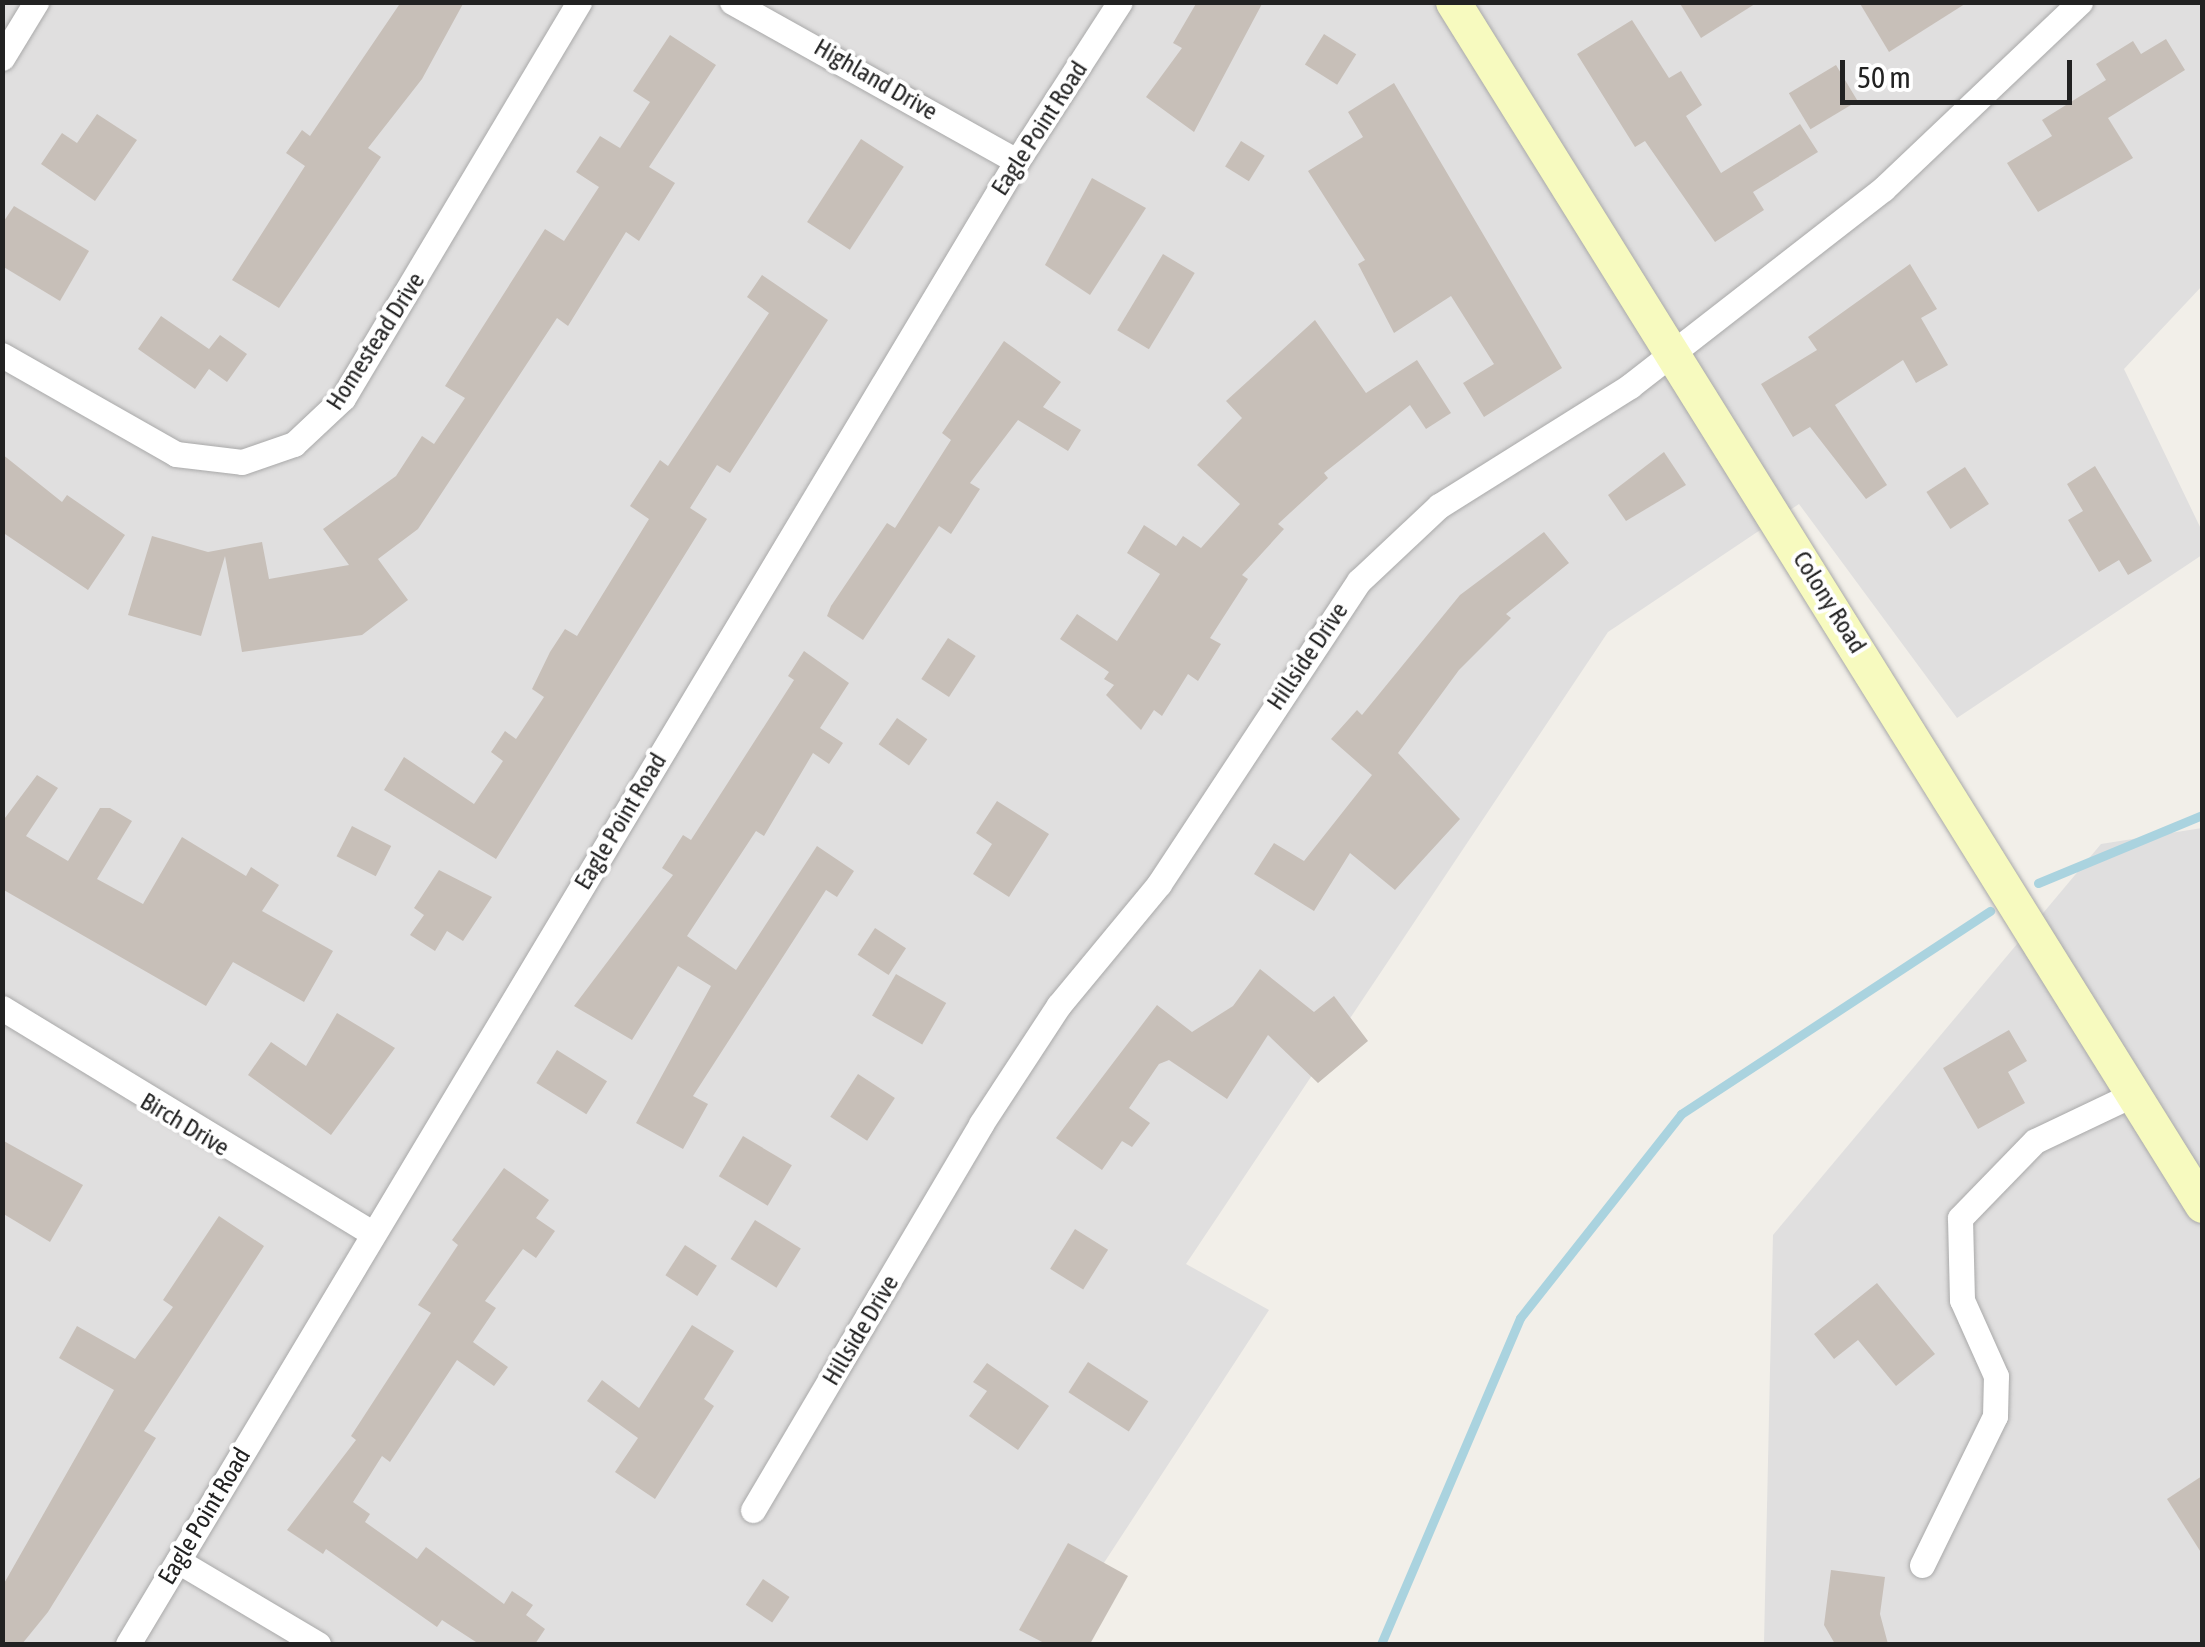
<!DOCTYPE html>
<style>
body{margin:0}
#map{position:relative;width:2205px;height:1647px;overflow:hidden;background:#f2efe9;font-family:"Asap Condensed",sans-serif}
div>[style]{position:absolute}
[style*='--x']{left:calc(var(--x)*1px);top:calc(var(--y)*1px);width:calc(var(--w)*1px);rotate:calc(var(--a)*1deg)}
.residential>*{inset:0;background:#e0dfdf}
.stream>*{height:9px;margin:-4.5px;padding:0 4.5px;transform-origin:4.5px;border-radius:4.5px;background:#aad3df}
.building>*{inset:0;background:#c7bfb8;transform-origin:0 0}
.roads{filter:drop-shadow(0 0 2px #a9a9a9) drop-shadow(0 0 2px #a9a9a9)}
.street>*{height:25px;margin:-12.5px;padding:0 12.5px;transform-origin:12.5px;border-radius:12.5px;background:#fff}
.secondary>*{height:35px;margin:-17.5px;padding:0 17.5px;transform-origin:17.5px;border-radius:17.5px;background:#f7fabf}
span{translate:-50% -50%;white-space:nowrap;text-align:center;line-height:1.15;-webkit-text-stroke:8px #fff;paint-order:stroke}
.street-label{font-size:25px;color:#222}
.frame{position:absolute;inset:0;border:5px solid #222;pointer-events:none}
.scale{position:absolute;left:1840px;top:60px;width:232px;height:45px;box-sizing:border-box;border:5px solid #222;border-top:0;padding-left:12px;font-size:30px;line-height:35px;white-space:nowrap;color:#222;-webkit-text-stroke:8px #fff;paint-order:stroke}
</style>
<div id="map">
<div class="residential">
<i style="clip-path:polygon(3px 3px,2202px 3px,2202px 286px,2124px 369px,2202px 531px,2202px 555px,1957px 718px,1799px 504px,1608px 632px,1186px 1264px,1269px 1310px,1051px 1644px,3px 1644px)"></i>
<i style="clip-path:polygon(2202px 828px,2202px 1644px,1764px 1644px,1773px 1235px,2101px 844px)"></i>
</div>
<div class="stream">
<i style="--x:2038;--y:883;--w:178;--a:-22.5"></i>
<i style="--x:1381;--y:1644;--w:354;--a:-66.9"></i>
<i style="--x:1520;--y:1318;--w:260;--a:-51.7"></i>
<i style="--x:1681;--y:1114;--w:370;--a:-33.3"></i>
</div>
<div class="building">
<i style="clip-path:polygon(401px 2px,464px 2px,422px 79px,368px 148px,381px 157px,279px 308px,232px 280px,305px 166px,286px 153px,302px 130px,310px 136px)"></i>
<i style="clip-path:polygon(1197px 2px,1263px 2px,1194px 132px,1146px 97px,1182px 48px,1173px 43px)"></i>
<i style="clip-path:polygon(1679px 2px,1758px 2px,1701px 38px)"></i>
<i style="clip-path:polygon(1859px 2px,1968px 2px,1889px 52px)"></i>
<i style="clip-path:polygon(1632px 20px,1669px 78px,1681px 71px,1702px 105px,1686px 116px,1721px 173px,1800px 124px,1818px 152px,1753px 192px,1764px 210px,1715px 242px,1645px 141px,1635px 147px,1577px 54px)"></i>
<i style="left:1324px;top:34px;width:38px;height:36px;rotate:32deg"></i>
<i style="clip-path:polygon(670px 35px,716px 65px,649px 167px,675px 183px,639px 241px,626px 232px,568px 326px,557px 318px,418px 529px,378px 559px,408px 600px,362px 635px,242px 652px,225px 556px,201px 636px,128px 615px,152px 536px,208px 552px,262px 542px,269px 579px,349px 565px,323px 529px,396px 476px,422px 436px,434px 444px,465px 398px,445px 386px,545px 229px,564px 241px,599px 187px,576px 172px,600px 136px,620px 148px,650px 102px,633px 91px)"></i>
<i style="clip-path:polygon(2166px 39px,2185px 70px,2108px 118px,2133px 158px,2038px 212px,2007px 163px,2052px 136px,2042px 120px,2106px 80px,2096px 64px,2133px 41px,2141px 54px)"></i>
<i style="left:1836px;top:65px;width:42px;height:55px;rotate:59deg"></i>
<i style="clip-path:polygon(1394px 83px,1562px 368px,1484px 417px,1463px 383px,1494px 364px,1451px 296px,1394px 333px,1358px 264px,1365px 260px,1308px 171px,1363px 137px,1348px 112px)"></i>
<i style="clip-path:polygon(97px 114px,137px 140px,95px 201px,41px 164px,62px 133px,77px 143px)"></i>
<i style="left:861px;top:139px;width:51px;height:99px;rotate:33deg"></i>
<i style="left:1241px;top:141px;width:28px;height:30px;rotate:32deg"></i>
<i style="clip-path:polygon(1092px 178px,1146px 208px,1090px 295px,1045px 265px)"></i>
<i style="clip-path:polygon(14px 206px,89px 251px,60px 301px,2px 266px,2px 224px)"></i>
<i style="left:1163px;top:254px;width:37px;height:89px;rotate:31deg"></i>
<i style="clip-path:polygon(1910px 264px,1937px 309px,1921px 318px,1948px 365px,1916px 383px,1903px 360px,1835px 405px,1887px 485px,1866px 499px,1810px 427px,1793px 437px,1761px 384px,1817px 350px,1808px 337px)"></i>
<i style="clip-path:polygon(762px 275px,828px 320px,730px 473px,717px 465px,690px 508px,707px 519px,496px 859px,384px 790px,404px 757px,474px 804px,503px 761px,491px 752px,505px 731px,516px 739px,544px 697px,532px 689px,550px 652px,565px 629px,577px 636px,649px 519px,630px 506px,660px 460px,668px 466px,769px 313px,747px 297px)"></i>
<i style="clip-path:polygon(161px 316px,209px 349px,220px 335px,247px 354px,227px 382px,209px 369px,195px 389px,138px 349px)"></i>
<i style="clip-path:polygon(1315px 320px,1366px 393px,1417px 360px,1451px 413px,1426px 429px,1410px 405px,1324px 473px,1328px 478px,1278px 524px,1284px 529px,1242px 575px,1248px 579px,1210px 638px,1221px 644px,1198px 681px,1188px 674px,1162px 716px,1154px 710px,1141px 730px,1106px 695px,1114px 685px,1104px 679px,1109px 672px,1060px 639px,1077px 614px,1117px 641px,1160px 574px,1127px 553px,1144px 525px,1176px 546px,1183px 536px,1201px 548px,1240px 504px,1197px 465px,1242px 418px,1226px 401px)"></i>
<i style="clip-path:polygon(1004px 341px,1061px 382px,1043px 407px,1081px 430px,1068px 451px,1018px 420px,970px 483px,980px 489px,951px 534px,939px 526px,863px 640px,827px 616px,831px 606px,887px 523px,895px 528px,951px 440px,942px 433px)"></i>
<i style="clip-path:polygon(1664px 452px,1686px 485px,1626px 521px,1608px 495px)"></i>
<i style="clip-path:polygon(2px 454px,62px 502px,67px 495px,125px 535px,88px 590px,2px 532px)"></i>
<i style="clip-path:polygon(2095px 466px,2152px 561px,2128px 575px,2119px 560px,2099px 572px,2068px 520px,2083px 511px,2067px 484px)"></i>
<i style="left:1965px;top:467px;width:44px;height:46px;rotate:57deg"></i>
<i style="clip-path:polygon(1544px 532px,1569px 563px,1506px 614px,1511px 618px,1459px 670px,1398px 753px,1460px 819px,1395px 890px,1350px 853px,1314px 911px,1254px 874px,1274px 843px,1304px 861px,1372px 775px,1331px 739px,1357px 710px,1362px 715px,1460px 595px)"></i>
<i style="left:948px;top:638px;width:33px;height:49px;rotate:33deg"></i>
<i style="clip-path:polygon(804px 651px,849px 683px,820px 728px,843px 743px,829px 764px,813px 753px,764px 836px,756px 831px,687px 936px,736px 970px,817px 846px,854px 871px,837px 897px,826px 890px,693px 1096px,708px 1104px,683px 1149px,636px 1123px,711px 986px,678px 966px,632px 1040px,574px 1006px,673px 875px,662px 868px,683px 835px,691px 840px,794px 680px,788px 676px)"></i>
<i style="left:897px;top:718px;width:37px;height:32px;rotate:35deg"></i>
<i style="clip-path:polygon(37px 775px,58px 788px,26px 836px,68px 861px,100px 808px,110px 808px,132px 821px,97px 879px,143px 904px,182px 837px,246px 876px,251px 867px,279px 885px,262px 911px,333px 951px,304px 1002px,233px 962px,206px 1006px,2px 889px,2px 822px)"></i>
<i style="clip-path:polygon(997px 801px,1049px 834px,1009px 897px,973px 874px,992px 844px,976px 833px)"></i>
<i style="left:352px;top:826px;width:44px;height:34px;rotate:27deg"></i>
<i style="clip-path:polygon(439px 870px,492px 897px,463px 941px,447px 931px,435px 951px,410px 935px,424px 915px,414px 908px)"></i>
<i style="left:875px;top:928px;width:37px;height:32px;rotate:33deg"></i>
<i style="clip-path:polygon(1260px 969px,1314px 1012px,1334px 996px,1368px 1041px,1318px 1083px,1268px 1035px,1227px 1099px,1169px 1060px,1159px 1064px,1129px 1108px,1150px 1123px,1132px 1147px,1122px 1141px,1102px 1170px,1056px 1138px,1157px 1005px,1192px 1032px,1233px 1006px)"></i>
<i style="left:896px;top:974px;width:58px;height:48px;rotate:30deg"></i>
<i style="clip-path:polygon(337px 1013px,395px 1048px,331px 1135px,248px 1075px,271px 1042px,306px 1066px)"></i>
<i style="clip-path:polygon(2009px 1030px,2027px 1061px,2008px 1072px,2025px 1103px,1978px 1129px,1943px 1068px)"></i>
<i style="left:557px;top:1050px;width:59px;height:39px;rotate:32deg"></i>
<i style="left:858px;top:1074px;width:44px;height:51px;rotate:33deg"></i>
<i style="left:743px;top:1136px;width:57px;height:47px;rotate:31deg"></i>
<i style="clip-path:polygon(2px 1140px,83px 1185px,50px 1242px,2px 1213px)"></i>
<i style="clip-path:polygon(504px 1168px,549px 1200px,536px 1218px,555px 1231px,536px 1258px,523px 1249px,485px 1301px,496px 1308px,473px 1342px,508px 1367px,494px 1386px,457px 1360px,390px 1462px,382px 1456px,353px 1502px,370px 1514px,365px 1522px,417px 1559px,426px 1547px,504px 1604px,512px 1591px,533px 1605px,526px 1615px,545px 1629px,535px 1644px,479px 1644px,442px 1620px,437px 1627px,326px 1549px,323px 1554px,287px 1530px,356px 1440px,351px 1436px,431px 1313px,418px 1305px,458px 1245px,452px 1240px)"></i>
<i style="clip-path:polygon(219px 1216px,264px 1246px,144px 1431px,156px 1438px,48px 1612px,22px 1644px,2px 1644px,2px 1587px,114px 1390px,59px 1358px,77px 1326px,135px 1359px,173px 1307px,163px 1300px)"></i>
<i style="left:755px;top:1220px;width:54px;height:46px;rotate:32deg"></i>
<i style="left:1075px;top:1229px;width:39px;height:47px;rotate:32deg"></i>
<i style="left:685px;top:1245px;width:38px;height:36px;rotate:33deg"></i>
<i style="clip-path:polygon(1877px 1283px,1935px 1354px,1896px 1386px,1858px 1340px,1834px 1359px,1814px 1334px)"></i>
<i style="clip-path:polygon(692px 1325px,734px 1351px,704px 1399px,714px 1406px,655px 1499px,615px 1472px,638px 1438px,587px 1401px,602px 1380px,639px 1408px)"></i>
<i style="left:1088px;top:1362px;width:72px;height:36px;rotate:33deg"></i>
<i style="clip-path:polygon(987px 1363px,1049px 1406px,1018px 1450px,969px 1416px,987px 1391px,973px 1382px)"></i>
<i style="clip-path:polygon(2202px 1476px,2202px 1554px,2167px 1499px)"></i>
<i style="clip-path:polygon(1068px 1543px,1128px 1576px,1090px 1644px,1046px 1644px,1019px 1630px)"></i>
<i style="clip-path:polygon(1831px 1570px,1885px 1577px,1880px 1614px,1888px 1644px,1835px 1644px,1824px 1625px)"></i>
<i style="left:763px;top:1579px;width:32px;height:31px;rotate:34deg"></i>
</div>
<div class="roads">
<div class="street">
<i style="--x:732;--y:2;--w:326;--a:29.2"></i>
<i style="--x:2;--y:58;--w:66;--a:-58.7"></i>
<i style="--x:2;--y:355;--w:200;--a:29.6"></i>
<i style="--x:176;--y:454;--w:66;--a:6.9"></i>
<i style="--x:242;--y:462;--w:55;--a:-19.1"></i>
<i style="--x:294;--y:444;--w:67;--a:-43.2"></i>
<i style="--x:343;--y:398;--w:461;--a:-59.2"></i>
<i style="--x:2;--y:1008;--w:433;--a:31.3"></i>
<i style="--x:753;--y:1510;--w:448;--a:-59.4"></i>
<i style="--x:981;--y:1124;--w:142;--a:-56.8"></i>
<i style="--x:1059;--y:1005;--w:157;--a:-50.4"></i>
<i style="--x:1159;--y:884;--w:363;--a:-56.6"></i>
<i style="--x:1359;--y:581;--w:110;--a:-43.2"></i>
<i style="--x:1439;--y:506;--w:226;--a:-32.1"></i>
<i style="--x:1630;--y:386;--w:321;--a:-37.9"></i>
<i style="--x:1883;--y:189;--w:272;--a:-43.5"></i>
<i style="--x:178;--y:1561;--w:163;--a:30.7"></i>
<i style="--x:1922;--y:1565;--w:166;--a:-63.9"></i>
<i style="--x:1995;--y:1416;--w:40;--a:-88.6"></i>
<i style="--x:1996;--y:1376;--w:83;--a:-114.1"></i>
<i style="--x:1962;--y:1300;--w:82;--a:-91.4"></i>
<i style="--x:1960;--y:1218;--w:107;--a:-45.8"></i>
<i style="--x:2035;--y:1141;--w:110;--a:-25.4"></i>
<i style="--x:128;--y:1644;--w:1729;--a:-59.06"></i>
<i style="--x:1017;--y:161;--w:189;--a:-57.1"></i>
</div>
<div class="secondary">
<i style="--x:1453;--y:2;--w:1417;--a:58.09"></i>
</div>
</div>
<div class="street-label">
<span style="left:876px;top:79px;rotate:30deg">Highland Drive</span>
<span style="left:1039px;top:128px;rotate:-57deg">Eagle Point Road</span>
<span style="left:375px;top:341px;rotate:-57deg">Homestead Drive</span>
<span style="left:1830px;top:602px;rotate:58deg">Colony Road</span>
<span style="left:1307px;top:656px;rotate:-56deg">Hillside Drive</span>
<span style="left:620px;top:821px;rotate:-59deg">Eagle Point Road</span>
<span style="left:185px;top:1124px;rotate:31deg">Birch Drive</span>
<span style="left:860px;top:1330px;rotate:-59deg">Hillside Drive</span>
<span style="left:204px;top:1516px;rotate:-59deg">Eagle Point Road</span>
</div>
<div class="frame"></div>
<div class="scale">50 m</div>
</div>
